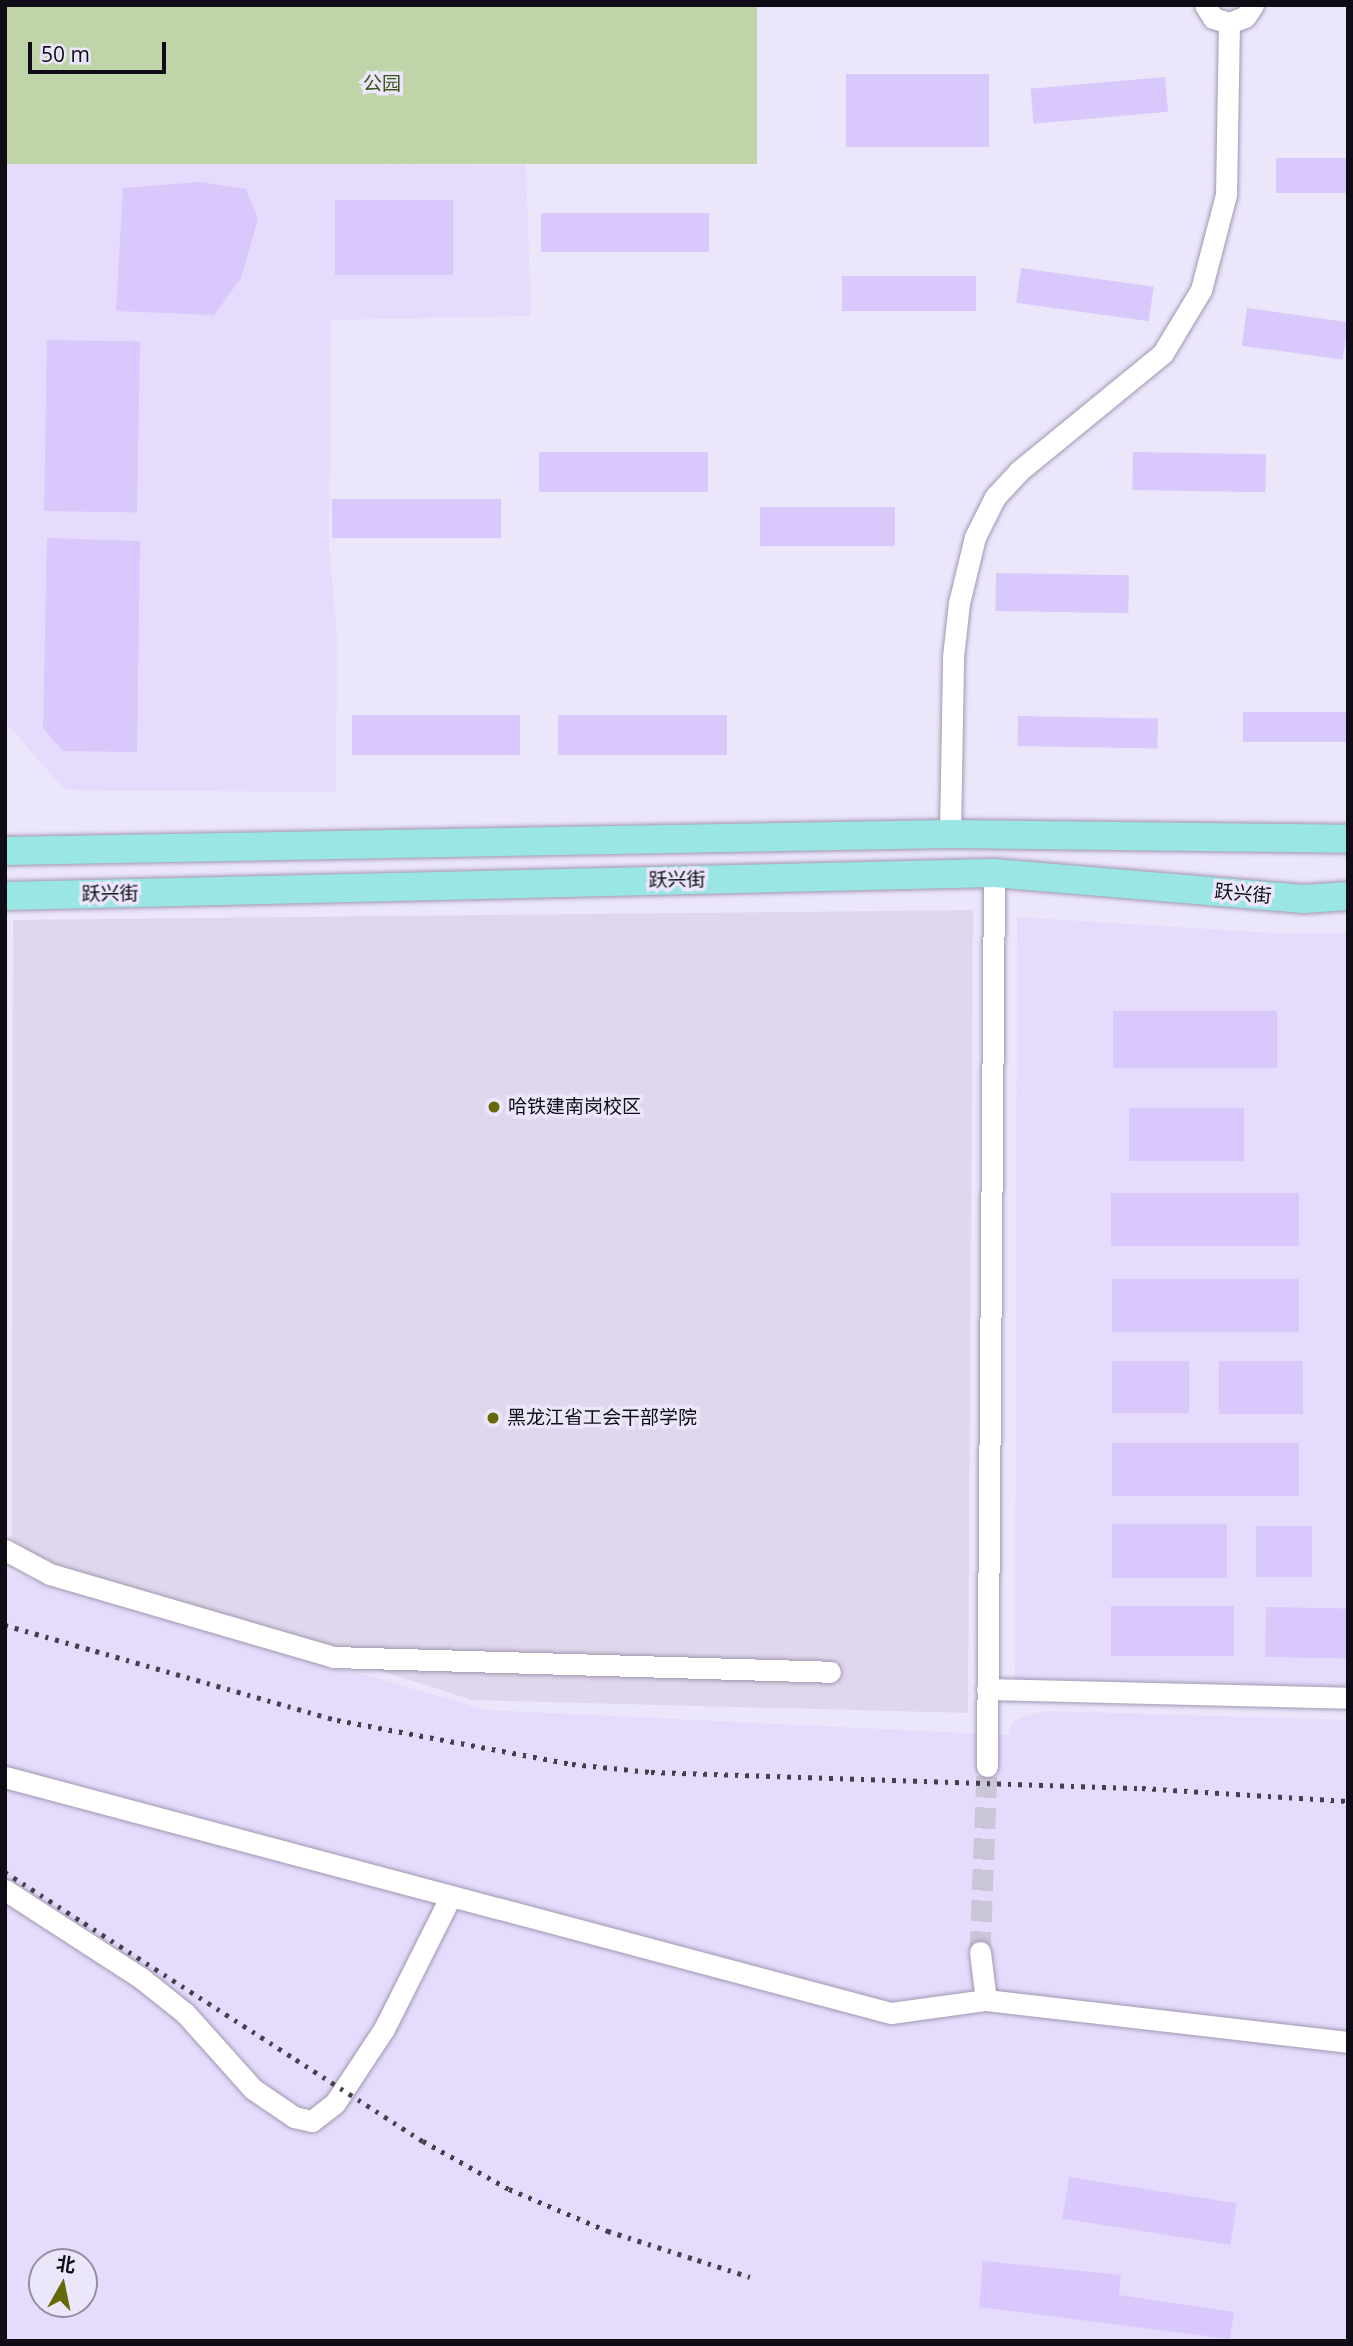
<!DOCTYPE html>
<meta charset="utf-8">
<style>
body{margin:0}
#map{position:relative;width:1353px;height:2346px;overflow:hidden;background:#ece6fb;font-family:"Open Sans","Noto Sans SC",sans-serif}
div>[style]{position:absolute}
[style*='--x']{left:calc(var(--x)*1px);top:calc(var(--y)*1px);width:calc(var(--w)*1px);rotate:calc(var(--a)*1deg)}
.built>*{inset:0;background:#e6dbfc}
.education>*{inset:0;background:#e1d7ec}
.green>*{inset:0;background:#bfd4a9;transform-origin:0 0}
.building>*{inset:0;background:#d9c8fb;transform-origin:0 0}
.minor-tunnel>*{height:21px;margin-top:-10.5px;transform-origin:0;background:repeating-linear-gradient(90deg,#cbc5d8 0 21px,transparent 0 31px)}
.roads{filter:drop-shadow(0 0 2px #a098b1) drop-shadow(0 0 2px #a098b1)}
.minor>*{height:21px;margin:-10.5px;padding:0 10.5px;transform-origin:10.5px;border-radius:10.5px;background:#fff}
.major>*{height:28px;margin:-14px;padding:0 14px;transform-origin:14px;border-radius:14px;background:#9ae6e5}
.rail>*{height:5px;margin-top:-2.5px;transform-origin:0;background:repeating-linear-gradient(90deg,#433f4b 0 3.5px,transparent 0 10.5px)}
.dots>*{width:19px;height:19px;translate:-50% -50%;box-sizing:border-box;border:4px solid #ece6fb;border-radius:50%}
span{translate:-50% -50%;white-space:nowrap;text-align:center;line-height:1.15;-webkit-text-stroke:7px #ece6fb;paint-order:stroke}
.park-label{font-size:19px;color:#3a5413}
.street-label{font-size:19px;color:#0f0c15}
.poi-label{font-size:19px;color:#0f0c15}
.left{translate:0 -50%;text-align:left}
.frame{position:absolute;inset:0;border:7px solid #0f0c15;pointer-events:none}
.north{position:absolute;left:28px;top:2248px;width:70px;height:70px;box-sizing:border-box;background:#ece6fb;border:2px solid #948f9f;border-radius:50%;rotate:9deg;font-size:19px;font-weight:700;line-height:28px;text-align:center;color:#0f0c15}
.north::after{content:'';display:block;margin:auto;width:24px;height:32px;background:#666909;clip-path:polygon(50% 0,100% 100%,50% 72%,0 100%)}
.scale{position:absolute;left:28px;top:42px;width:138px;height:32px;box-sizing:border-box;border:4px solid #0f0c15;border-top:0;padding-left:9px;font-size:21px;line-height:24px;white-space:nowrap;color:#0f0c15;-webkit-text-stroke:5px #ece6fb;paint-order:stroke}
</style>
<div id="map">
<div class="built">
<i style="clip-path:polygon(7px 164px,526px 165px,531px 316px,331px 320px,329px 548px,337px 635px,336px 792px,65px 790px,5px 722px)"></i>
<i style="clip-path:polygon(1017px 917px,1287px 934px,1348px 933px,1348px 1686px,1015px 1679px)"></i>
<i style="clip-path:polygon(evenodd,5px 1571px,486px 1710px,1008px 1735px,1011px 1724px,1022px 1717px,1048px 1711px,1348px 1720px,1348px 2341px,5px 2341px,5px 1571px,42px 2262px,84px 2262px,84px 2304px,42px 2304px,42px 2262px)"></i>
</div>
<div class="education">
<i style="clip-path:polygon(973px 910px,968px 1713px,472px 1700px,41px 1561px,12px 1538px,13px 920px)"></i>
</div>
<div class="green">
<i style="left:6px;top:5px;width:751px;height:159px"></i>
</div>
<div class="building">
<i style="left:846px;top:74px;width:143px;height:73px"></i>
<i style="left:1165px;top:77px;width:35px;height:135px;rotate:85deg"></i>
<i style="left:1348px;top:158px;width:35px;height:72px;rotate:90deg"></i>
<i style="clip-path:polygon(200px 182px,246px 189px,258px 219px,241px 278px,214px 315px,116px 311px,123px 188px)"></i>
<i style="left:335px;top:200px;width:118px;height:75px"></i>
<i style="left:541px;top:213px;width:168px;height:39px"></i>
<i style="left:1021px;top:268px;width:134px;height:35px;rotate:8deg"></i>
<i style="left:842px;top:276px;width:134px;height:35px"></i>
<i style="left:1247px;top:308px;width:102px;height:38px;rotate:8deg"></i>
<i style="left:47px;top:340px;width:93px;height:171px;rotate:1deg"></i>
<i style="left:539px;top:452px;width:169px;height:40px"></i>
<i style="left:1133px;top:452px;width:133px;height:38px;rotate:1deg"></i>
<i style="left:332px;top:499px;width:169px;height:39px"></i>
<i style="left:760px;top:507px;width:135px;height:39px"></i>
<i style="clip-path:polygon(47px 538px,140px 541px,137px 752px,63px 751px,43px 728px)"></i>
<i style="left:996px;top:573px;width:133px;height:38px;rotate:1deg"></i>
<i style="left:1348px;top:712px;width:30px;height:105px;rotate:90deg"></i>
<i style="left:352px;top:715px;width:168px;height:40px"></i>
<i style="left:558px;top:715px;width:169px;height:40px"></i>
<i style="left:1018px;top:716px;width:140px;height:30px;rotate:1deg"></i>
<i style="left:1277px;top:1011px;width:57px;height:164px;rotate:90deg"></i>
<i style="left:1129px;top:1108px;width:115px;height:53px"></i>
<i style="left:1111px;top:1193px;width:188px;height:53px"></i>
<i style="left:1112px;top:1279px;width:187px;height:53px"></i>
<i style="left:1112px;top:1361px;width:77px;height:52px"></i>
<i style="left:1219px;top:1361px;width:84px;height:53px"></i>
<i style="left:1112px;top:1443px;width:187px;height:53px"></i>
<i style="left:1112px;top:1524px;width:115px;height:54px"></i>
<i style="left:1256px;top:1526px;width:56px;height:51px"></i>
<i style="left:1111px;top:1606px;width:123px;height:50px"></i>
<i style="left:1266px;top:1607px;width:82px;height:50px;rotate:1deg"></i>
<i style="left:1069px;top:2177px;width:170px;height:42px;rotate:9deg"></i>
<i style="clip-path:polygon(983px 2261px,1121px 2275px,1119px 2295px,1234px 2312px,1230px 2339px,979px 2307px)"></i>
</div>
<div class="minor-tunnel">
<i style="--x:980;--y:1952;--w:186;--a:-87.8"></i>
</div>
<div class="roads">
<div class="minor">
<i style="--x:1205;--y:5;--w:15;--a:58"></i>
<i style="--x:1213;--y:18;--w:17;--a:17"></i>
<i style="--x:1229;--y:23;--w:17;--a:-21"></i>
<i style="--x:1245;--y:17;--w:14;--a:-56"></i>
<i style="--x:950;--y:834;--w:177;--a:-89"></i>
<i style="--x:953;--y:657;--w:54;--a:-83.7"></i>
<i style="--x:959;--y:603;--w:68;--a:-76.4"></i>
<i style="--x:975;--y:537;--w:45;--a:-63.4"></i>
<i style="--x:995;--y:497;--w:35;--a:-47"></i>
<i style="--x:1019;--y:471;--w:186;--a:-39.3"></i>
<i style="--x:1163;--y:353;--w:74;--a:-58.9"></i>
<i style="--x:1201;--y:290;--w:98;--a:-75.3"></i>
<i style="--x:1226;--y:195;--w:172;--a:-89"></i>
<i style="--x:5;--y:1550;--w:51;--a:28.1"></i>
<i style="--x:50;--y:1574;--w:295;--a:16.3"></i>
<i style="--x:333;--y:1657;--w:497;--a:1.7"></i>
<i style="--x:987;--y:1689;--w:361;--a:1.4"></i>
<i style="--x:987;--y:1766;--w:893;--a:-89.55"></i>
<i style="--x:5;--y:1777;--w:917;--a:14.92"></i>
<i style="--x:891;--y:2013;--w:96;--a:-7.8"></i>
<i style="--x:986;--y:2000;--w:364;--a:6.6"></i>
<i style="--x:5;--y:1890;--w:162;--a:32.9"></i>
<i style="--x:141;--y:1978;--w:56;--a:38.5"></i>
<i style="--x:185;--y:2013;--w:102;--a:48.2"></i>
<i style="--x:253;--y:2089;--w:50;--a:34.3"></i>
<i style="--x:294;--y:2117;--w:18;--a:13"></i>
<i style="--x:312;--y:2121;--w:29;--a:-38"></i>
<i style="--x:335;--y:2103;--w:89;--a:-56.5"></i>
<i style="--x:384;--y:2029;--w:147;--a:-63.3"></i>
<i style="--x:980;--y:1952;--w:48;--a:82.9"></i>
</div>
<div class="major">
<i style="--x:5;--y:851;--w:945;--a:-1.03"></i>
<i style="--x:950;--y:834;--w:398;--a:0.7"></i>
<i style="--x:5;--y:896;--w:989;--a:-1.33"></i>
<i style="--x:994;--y:873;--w:311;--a:4.8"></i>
<i style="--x:1304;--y:899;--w:44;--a:-3.9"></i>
</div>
</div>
<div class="rail">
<i style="--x:5;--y:1625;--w:345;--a:16"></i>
<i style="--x:337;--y:1720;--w:239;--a:10.6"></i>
<i style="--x:572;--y:1764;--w:79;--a:5.8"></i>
<i style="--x:651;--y:1772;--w:491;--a:1.9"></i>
<i style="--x:1142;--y:1788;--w:206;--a:3.6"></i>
<i style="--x:5;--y:1872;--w:497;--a:32.8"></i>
<i style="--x:423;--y:2141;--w:98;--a:29.2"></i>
<i style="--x:509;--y:2189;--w:108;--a:23"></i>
<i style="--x:608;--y:2231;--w:149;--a:17.9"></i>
</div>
<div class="dots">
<i style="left:494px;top:1107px;background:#666909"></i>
<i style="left:493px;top:1418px;background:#666909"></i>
</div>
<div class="park-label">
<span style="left:382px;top:84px">公园</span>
</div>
<div class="street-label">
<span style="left:677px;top:880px;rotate:-1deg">跃兴街</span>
<span style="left:110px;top:894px;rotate:-1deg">跃兴街</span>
<span style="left:1243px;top:894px;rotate:5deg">跃兴街</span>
</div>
<div class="poi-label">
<span class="left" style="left:508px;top:1107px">哈铁建南岗校区</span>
<span class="left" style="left:507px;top:1418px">黑龙江省工会干部学院</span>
</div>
<div class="frame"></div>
<div class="north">北</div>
<div class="scale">50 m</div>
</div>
